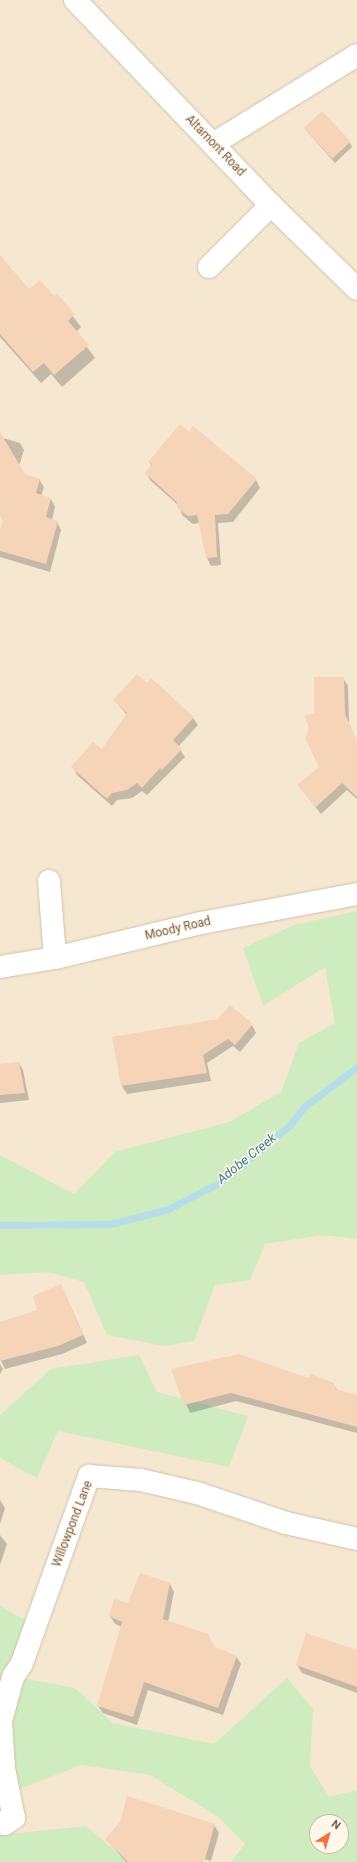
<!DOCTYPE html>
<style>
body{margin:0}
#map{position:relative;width:357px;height:1862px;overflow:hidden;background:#fef5e2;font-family:Roboto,sans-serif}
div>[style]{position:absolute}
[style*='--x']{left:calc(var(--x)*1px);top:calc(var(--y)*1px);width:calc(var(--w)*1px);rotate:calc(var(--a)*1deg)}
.residential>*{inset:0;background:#f6e7d0}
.green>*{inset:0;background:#cfecc0}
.shadow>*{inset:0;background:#0003}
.stream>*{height:7px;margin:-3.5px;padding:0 3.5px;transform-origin:3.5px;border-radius:3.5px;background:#b5dee8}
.building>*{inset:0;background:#f5d4b8;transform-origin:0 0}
.roads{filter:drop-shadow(0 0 1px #d2bfab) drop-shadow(0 0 1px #d2bfab)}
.minor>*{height:22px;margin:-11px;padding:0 11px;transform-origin:11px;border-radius:11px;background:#fff}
span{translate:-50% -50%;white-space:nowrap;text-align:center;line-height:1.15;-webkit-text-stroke:3px #fff8ea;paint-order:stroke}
.street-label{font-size:12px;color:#775b47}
.water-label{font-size:13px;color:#3f7a8c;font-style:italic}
.north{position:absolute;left:309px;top:1814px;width:40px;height:40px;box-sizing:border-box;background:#fff8ea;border:1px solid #c9b9a9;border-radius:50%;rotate:37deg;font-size:11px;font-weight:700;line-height:16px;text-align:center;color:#775b47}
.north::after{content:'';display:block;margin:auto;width:14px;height:18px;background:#f0723f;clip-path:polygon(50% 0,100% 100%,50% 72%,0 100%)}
</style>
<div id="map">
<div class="residential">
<i style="clip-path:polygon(evenodd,0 0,357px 0,357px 1862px,0 1862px,0 0,317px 1822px,341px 1822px,341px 1846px,317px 1846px,317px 1822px)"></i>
</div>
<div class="green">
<i style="clip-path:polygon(357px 911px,357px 1239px,323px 1235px,265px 1244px,250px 1280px,215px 1285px,194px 1341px,164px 1346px,107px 1335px,84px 1282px,48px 1272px,0 1275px,0 1155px,74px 1194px,115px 1152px,229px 1122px,281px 1092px,299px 1043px,335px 1023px,325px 967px,263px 1006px,243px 948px,294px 925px)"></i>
<i style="clip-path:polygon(139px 1355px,157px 1392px,248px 1416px,229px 1467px,58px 1431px,37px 1478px,0 1458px,0 1415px,51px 1369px)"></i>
<i style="clip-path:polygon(evenodd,0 1606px,27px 1621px,23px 1678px,75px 1688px,113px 1723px,214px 1744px,287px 1678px,313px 1709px,310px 1766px,329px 1797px,357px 1790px,357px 1862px,231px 1862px,245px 1844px,217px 1816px,150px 1775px,81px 1765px,20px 1789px,0 1763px,0 1606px,317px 1822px,341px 1822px,341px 1846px,317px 1846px,317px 1822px)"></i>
<i style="clip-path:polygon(86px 1826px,128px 1862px,0 1862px,0 1835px)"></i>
</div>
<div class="shadow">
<i style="clip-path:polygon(305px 129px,350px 143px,352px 147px,335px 163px)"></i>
<i style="clip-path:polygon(0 256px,29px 290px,54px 297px,57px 295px,81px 327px,76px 332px,95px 358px,62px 387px,51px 374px,41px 383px,0 337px)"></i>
<i style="clip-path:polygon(189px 433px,256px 480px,260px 488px,233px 522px,218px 523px,221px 565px,211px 566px,207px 558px,199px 523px,193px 524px,183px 516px,178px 505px,151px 481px,146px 473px,152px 466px,149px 462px)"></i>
<i style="clip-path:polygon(0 437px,20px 443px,24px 450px,19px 466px,25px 475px,39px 479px,44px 487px,41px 496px,51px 499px,55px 507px,52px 520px,57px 522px,61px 530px,50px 572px,0 557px,0 532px,4px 521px,0 513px)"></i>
<i style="clip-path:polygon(343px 678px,348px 686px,349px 723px,357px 742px,357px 799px,347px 790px,321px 814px,298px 785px,320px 767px,315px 714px)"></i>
<i style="clip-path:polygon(115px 701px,193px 718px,198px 725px,178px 747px,185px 757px,147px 795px,142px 791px,132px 798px,117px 800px,112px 806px,77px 775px,73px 767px,102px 751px,127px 715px)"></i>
<i style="clip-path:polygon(252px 1025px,256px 1033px,240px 1052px,233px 1046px,207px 1063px,211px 1081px,127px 1094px,122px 1086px,113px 1037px)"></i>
<i style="clip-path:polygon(19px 1063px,23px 1070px,29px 1100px,0 1103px,0 1065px)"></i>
<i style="clip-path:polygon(61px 1285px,87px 1343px,62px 1354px,5px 1369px,0 1359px,0 1323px,38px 1311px)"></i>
<i style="clip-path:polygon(0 1364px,3px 1369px,0 1374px)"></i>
<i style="clip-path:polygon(172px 1370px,333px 1383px,338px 1391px,357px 1397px,357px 1433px,236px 1401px,190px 1413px)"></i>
<i style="clip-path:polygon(0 1500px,5px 1508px,0 1524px)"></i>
<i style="clip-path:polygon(0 1535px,7px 1544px,0 1565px)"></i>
<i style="clip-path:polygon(170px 1584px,174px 1592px,168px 1622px,215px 1648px,236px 1656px,241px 1664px,223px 1715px,148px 1690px,137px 1725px,103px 1713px,98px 1706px,122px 1627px,115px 1624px,110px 1616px)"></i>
<i style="clip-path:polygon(357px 1651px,357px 1693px,302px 1673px,297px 1665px)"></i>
<i style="clip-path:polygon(214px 1825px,219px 1833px,211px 1861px,197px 1857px,195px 1862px,126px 1862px,106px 1839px)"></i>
</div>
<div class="stream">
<i style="--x:0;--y:1225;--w:111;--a:-0.5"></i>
<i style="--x:111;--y:1224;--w:59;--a:-14.7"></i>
<i style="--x:168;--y:1209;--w:59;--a:-27"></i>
<i style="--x:221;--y:1182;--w:89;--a:-39.6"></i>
<i style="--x:290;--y:1125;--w:23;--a:-52"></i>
<i style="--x:304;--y:1107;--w:66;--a:-37"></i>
</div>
<div class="building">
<i style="left:322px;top:111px;width:42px;height:25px;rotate:47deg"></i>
<i style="clip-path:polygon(0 255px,29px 289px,40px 280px,54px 296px,57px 294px,75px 314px,68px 321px,89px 345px,54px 375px,44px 363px,33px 372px,0 334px)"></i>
<i style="clip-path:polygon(180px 424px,189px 432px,193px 426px,257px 479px,228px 514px,215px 515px,217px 557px,206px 558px,197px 515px,188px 516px,177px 508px,177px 502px,145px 473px,152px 464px,148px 462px)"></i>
<i style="clip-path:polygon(0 432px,25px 474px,40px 479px,36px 493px,51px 498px,46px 517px,58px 521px,46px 564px,0 551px,0 529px,3px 521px,0 516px)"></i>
<i style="clip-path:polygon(137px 674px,147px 683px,151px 678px,194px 717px,173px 740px,182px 749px,162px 770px,160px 768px,142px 788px,137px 783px,127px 790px,112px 793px,107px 799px,71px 767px,93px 742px,102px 749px,127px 713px,113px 700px)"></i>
<i style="clip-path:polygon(314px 677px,344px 677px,345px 714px,357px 740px,357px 797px,342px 783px,316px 807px,297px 785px,319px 767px,305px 738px,309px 727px,304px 716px,314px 713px)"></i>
<i style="clip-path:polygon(230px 1005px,253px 1024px,235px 1045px,228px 1039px,203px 1055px,207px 1073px,121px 1086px,112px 1037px,218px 1019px)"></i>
<i style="clip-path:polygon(19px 1062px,25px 1093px,0 1095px,0 1064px)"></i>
<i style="clip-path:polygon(61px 1284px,83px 1335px,58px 1346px,0 1361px,0 1322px,37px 1310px,33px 1296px)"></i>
<i style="clip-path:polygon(239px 1354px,308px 1378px,311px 1374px,334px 1383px,336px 1389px,357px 1395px,357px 1427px,231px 1393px,184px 1405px,171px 1369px)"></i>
<i style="clip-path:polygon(140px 1573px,170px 1583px,163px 1619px,208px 1634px,215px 1647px,237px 1656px,218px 1708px,144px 1682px,133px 1717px,97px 1706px,122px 1622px,109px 1616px,114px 1599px,128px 1603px)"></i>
<i style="clip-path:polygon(306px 1633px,357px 1650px,357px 1687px,296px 1665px)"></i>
<i style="clip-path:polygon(127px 1796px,215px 1824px,204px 1862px,128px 1862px,105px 1839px,120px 1822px)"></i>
</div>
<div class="roads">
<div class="minor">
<i style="--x:75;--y:0;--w:284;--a:46.3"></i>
<i style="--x:271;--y:205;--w:120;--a:44.3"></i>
<i style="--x:213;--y:144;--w:169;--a:-31.7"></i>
<i style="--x:209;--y:267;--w:88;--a:-45"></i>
<i style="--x:49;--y:881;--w:77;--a:85.5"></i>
<i style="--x:0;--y:967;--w:56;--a:-9.3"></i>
<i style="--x:55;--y:958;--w:150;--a:-13.5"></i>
<i style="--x:201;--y:923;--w:159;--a:-10.5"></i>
<i style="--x:0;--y:1822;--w:5;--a:22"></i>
<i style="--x:5;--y:1824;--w:11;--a:-34"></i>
<i style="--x:14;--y:1818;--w:50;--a:-101.5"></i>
<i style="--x:4;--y:1769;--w:48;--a:-93.6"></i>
<i style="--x:1;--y:1721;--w:46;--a:-74.7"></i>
<i style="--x:13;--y:1677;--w:17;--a:-57"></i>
<i style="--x:22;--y:1663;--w:199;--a:-70.3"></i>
<i style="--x:89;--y:1476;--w:52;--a:4.4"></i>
<i style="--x:141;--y:1480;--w:57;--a:13.1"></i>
<i style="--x:197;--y:1493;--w:94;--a:18.6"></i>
<i style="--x:286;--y:1523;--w:73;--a:12.7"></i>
</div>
</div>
<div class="street-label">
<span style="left:215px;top:146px;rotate:46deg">Altamont Road</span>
<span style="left:178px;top:929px;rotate:-13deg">Moody Road</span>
<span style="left:73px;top:1524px;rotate:-69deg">Willowpond Lane</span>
</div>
<div class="water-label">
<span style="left:247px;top:1159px;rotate:-39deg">Adobe Creek</span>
</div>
<div class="north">N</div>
</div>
